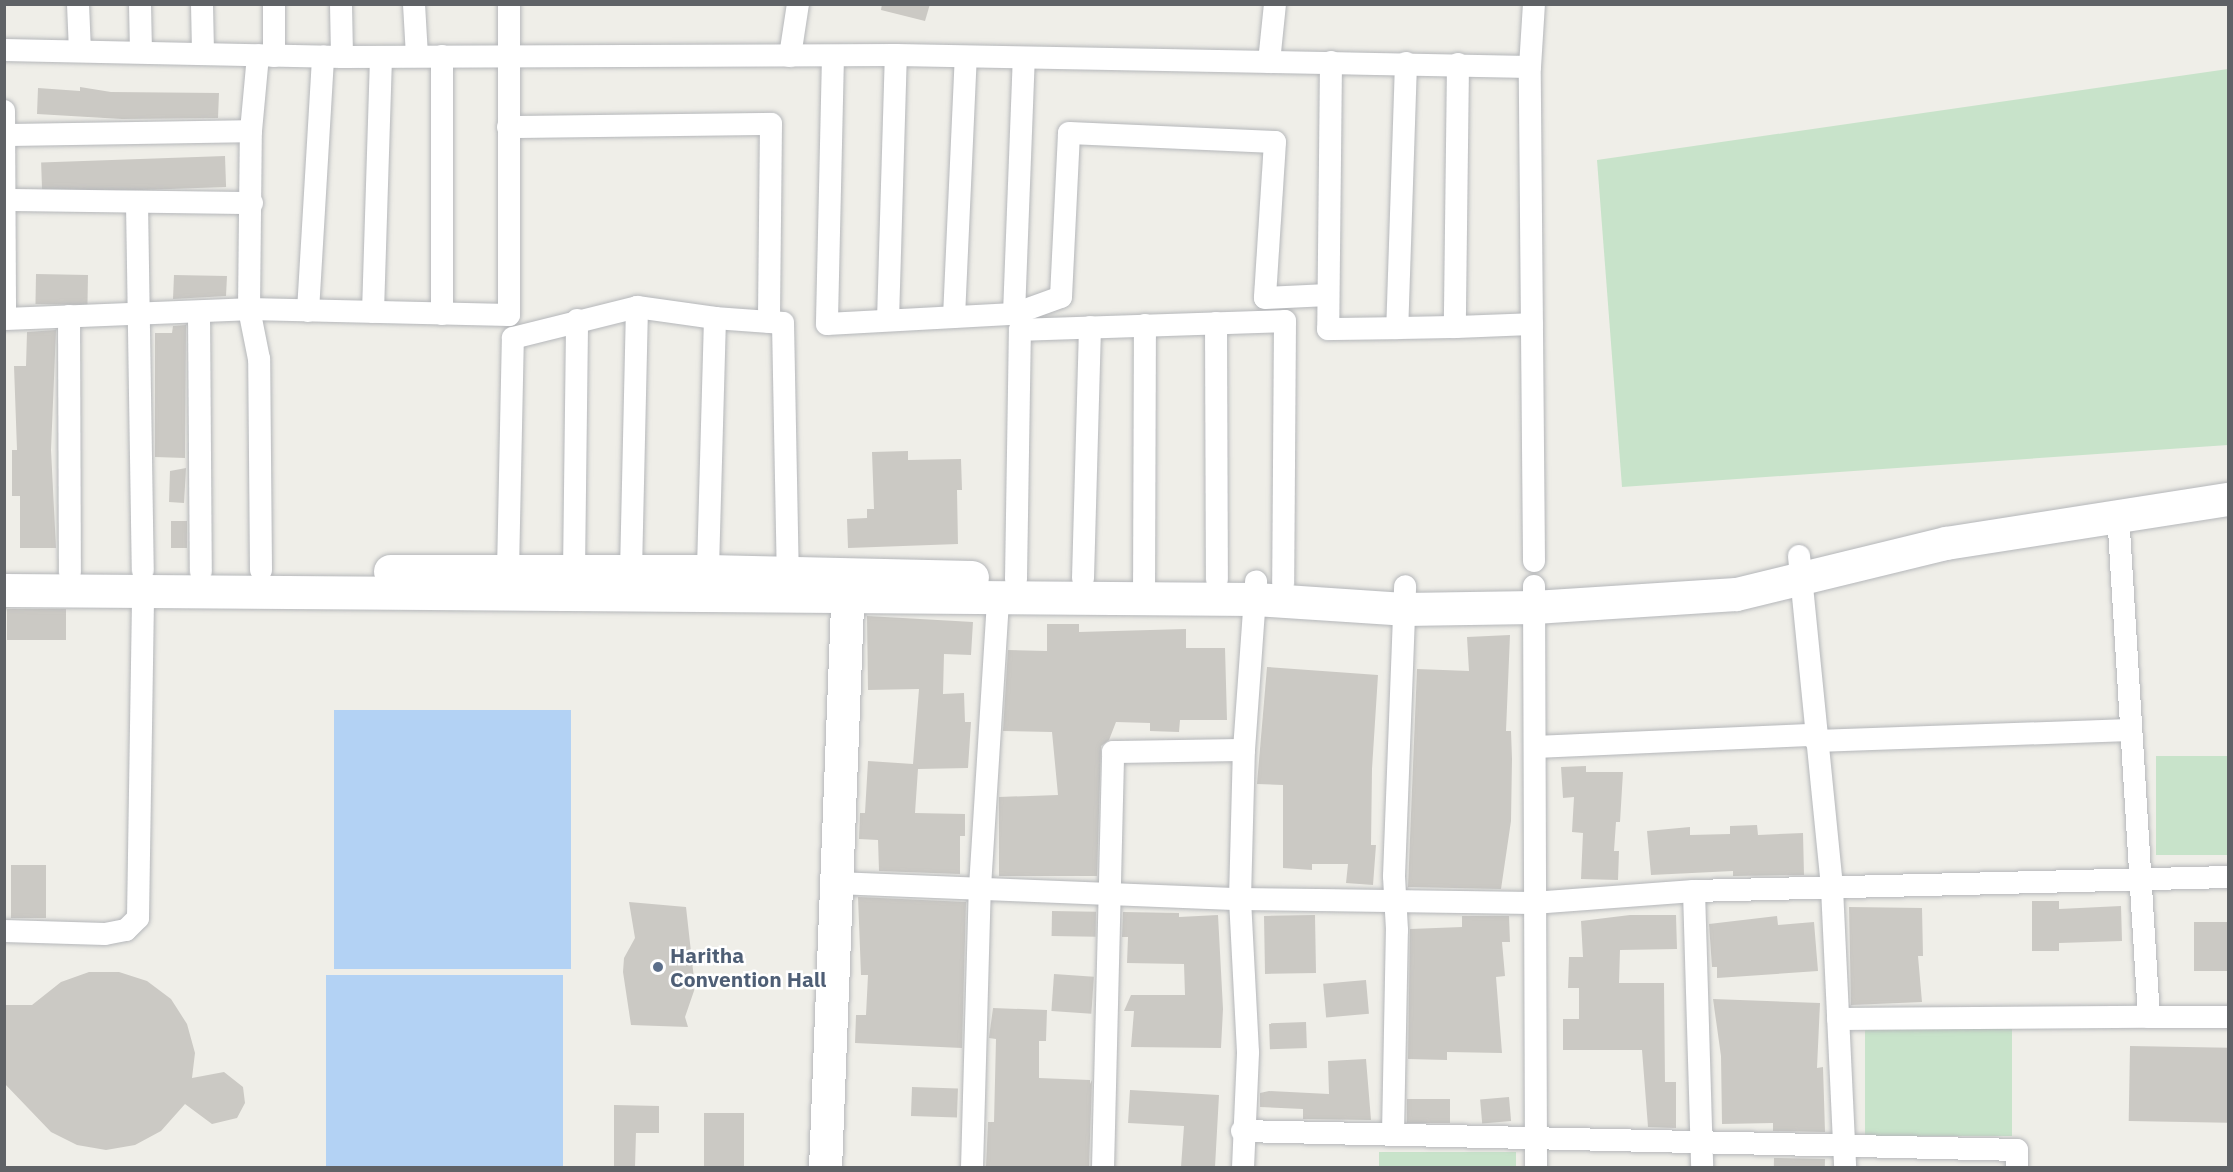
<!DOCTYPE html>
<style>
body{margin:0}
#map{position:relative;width:2233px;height:1172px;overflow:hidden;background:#efeee8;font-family:"IBM Plex Sans",sans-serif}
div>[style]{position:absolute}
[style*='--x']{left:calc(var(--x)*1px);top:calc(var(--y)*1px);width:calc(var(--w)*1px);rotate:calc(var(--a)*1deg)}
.green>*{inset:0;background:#c8e3ca;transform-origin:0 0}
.water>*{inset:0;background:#b3d2f4;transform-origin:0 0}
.building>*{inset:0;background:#cbc9c4;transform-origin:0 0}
.roads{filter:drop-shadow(0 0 2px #b5b7ba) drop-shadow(0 0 2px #b5b7ba)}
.street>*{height:22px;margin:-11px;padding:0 11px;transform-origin:11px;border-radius:11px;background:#fff}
.secondary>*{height:33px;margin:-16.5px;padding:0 16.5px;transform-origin:16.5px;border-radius:16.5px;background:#fff}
.dots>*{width:16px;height:16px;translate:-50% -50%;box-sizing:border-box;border:3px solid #fff;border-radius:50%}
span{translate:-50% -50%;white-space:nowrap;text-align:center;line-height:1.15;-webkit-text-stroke:5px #fff;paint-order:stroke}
.service-label{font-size:21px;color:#4e5e75;font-weight:700}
.left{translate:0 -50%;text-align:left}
.frame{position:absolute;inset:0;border:6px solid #5f6266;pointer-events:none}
</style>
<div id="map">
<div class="green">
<i style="clip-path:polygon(2228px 69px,2228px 445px,1622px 487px,1597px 160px)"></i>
<i style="left:2228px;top:756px;width:99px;height:72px;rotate:90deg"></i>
<i style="left:1865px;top:1028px;width:147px;height:108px"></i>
<i style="left:1516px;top:1152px;width:15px;height:137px;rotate:90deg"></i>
</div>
<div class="water">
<i style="left:334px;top:710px;width:237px;height:259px"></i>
<i style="left:326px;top:975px;width:237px;height:192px"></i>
</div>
<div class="building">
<i style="clip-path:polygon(882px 4px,930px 4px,925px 21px,881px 10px)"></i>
<i style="clip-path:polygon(80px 87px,111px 92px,219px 93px,218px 118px,122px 119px,37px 114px,38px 88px,80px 91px)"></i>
<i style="left:225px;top:156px;width:31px;height:184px;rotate:88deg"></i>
<i style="left:36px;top:274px;width:52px;height:30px;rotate:1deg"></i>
<i style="clip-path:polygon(174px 275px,227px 276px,226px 296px,173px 299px)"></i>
<i style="clip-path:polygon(186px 325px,185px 458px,155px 457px,155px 333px,172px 333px,173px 326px)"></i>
<i style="clip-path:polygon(56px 330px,51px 450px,56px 548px,20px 548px,20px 496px,12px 496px,12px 450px,17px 450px,14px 366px,26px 366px,27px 332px)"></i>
<i style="clip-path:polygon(908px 451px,908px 460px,961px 459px,962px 490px,957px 490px,958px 544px,848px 548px,847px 519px,867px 518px,867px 509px,874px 509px,872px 452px)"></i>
<i style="clip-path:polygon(186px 468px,184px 503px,169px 502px,170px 471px)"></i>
<i style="left:171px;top:521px;width:16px;height:27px"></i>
<i style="left:7px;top:609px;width:59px;height:31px"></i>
<i style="clip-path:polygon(867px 616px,973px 622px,971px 655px,944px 654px,943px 694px,964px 693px,965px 722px,971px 722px,968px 768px,918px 769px,915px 813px,965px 814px,965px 836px,960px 836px,960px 874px,879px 871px,878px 840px,859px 839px,860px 813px,865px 813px,868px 761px,913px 764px,919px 689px,868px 690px)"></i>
<i style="clip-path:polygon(1047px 624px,1079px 624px,1079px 632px,1186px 629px,1186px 648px,1225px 648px,1227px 720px,1180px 720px,1179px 732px,1150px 731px,1150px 723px,1116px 722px,1109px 740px,1101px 746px,1097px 876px,999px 876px,999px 797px,1058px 795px,1052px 732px,1003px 731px,1008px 650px,1047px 651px)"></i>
<i style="clip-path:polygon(1510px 635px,1506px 731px,1511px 731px,1512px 759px,1511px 821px,1501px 889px,1408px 887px,1417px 669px,1469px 671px,1467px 637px)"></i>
<i style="clip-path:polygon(1267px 667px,1378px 675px,1372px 769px,1371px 845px,1376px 845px,1373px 885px,1346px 883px,1348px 864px,1312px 864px,1312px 870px,1283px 868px,1283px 785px,1257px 784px)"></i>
<i style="clip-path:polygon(1586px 766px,1586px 772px,1623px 772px,1620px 822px,1616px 822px,1614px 851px,1619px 851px,1618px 880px,1581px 879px,1583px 833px,1572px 832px,1574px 797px,1563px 798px,1561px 767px)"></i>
<i style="clip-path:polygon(1757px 825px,1758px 835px,1803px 833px,1804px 875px,1733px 876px,1733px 871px,1651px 875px,1647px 831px,1690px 827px,1690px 835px,1730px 834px,1730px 826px)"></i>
<i style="left:11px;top:865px;width:35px;height:53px"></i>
<i style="clip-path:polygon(858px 897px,966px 902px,962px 1048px,855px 1043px,856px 1015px,866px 1015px,868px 975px,861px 975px)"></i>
<i style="clip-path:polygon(2032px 901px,2059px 901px,2059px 909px,2121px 906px,2122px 941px,2059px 943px,2059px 951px,2032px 951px)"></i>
<i style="clip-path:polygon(629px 902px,686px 907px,695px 988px,685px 1017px,688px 1027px,631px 1025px,623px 972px,624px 958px,635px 938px)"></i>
<i style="clip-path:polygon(1849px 907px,1922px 908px,1923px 956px,1918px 956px,1922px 1002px,1851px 1005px)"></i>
<i style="left:1052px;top:911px;width:44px;height:25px;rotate:1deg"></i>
<i style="clip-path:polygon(1123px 912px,1179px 913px,1179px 917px,1218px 915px,1223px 1009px,1221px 1048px,1131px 1047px,1134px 1011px,1124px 1011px,1131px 995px,1185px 995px,1184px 964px,1127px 963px,1128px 937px,1122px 937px)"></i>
<i style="left:1315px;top:915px;width:58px;height:51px;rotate:89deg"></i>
<i style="clip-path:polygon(1630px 915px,1676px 915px,1677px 949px,1620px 950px,1619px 983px,1664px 983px,1665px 1082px,1676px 1082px,1676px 1128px,1648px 1127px,1642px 1050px,1563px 1050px,1563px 1019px,1579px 1019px,1579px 988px,1568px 988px,1569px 957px,1583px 957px,1581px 921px)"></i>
<i style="clip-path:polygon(1462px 916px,1509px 916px,1510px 942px,1502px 942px,1505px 976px,1496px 977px,1502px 1053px,1447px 1052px,1447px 1060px,1408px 1059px,1410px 929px,1462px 927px)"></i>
<i style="clip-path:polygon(1777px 916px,1778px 925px,1814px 922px,1818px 971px,1717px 978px,1717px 967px,1712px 967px,1709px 924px)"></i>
<i style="left:2194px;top:922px;width:35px;height:49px"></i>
<i style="clip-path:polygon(89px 972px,119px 972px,147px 981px,171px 999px,187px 1024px,195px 1053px,192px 1078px,224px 1072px,243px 1087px,245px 1103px,237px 1118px,212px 1124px,185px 1104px,161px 1131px,135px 1145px,106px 1150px,77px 1145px,51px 1132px,4px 1083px,4px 1005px,32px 1005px,61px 982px)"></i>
<i style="left:1054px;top:974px;width:40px;height:37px;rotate:4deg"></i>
<i style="left:1366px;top:980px;width:34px;height:43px;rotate:85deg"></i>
<i style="clip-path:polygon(1713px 999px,1820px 1003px,1817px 1068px,1823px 1067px,1825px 1132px,1773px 1131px,1773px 1123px,1722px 1124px,1721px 1056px)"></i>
<i style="clip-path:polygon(993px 1008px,1047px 1010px,1046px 1041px,1039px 1041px,1039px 1078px,1090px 1080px,1090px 1084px,1092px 1080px,1089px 1167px,986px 1167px,988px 1122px,994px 1122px,996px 1039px,989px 1038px)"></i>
<i style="left:1306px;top:1022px;width:26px;height:37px;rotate:88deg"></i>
<i style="left:2130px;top:1046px;width:99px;height:75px;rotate:1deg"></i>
<i style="clip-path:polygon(1366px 1059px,1371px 1120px,1303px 1119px,1303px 1109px,1260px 1107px,1260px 1093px,1269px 1091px,1329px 1094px,1328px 1061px)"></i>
<i style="left:912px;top:1087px;width:46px;height:29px;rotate:2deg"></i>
<i style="clip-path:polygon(1130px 1090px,1219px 1095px,1215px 1167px,1181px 1167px,1184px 1126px,1128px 1123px)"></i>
<i style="left:1509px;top:1097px;width:24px;height:29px;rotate:85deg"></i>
<i style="left:1450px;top:1099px;width:24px;height:43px;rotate:90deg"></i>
<i style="clip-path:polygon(614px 1105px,659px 1106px,659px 1133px,636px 1133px,635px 1167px,614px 1167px)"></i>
<i style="left:704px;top:1113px;width:40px;height:54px"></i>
<i style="left:1774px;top:1158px;width:51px;height:9px;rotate:1deg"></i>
</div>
<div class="roads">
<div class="street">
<i style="--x:78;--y:4;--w:47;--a:87.6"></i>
<i style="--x:140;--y:4;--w:48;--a:88.8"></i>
<i style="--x:202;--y:4;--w:49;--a:88.8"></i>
<i style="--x:274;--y:4;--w:52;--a:90"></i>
<i style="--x:341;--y:4;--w:53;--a:88.9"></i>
<i style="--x:414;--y:4;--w:52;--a:86.7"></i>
<i style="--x:4;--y:50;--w:338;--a:1.2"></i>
<i style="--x:342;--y:57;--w:554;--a:-0.21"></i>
<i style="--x:896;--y:55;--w:634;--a:1.08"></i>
<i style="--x:790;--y:56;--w:53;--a:-81.3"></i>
<i style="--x:833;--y:56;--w:268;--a:91.3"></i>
<i style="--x:827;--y:324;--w:187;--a:-3.1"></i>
<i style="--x:1014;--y:314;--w:256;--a:-87.8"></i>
<i style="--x:1269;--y:62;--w:58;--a:-84.1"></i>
<i style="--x:1331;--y:62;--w:267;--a:90.6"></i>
<i style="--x:1328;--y:329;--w:69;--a:-0.8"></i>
<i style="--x:1406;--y:63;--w:265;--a:91.9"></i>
<i style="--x:1397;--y:328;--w:58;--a:-1"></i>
<i style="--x:1458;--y:64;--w:263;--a:90.7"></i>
<i style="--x:1455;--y:327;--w:77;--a:-2.2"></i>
<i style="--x:4;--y:111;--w:207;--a:89.7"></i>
<i style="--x:508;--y:127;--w:263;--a:-0.7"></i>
<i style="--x:771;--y:124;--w:198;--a:90.6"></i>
<i style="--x:5;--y:135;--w:246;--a:-0.9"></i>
<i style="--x:4;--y:200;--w:248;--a:0.7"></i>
<i style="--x:137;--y:203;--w:367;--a:89.1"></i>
<i style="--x:637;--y:307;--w:79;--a:8"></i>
<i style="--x:715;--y:318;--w:253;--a:91.6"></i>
<i style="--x:308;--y:311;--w:255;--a:-86.6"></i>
<i style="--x:199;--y:312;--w:259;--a:89.6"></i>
<i style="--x:373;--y:312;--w:255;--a:-88.2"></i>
<i style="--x:442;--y:314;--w:258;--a:-90"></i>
<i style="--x:1014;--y:314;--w:50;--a:-19.9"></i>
<i style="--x:1061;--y:297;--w:164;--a:-87.2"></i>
<i style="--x:1069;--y:133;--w:206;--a:2.5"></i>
<i style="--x:1275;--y:142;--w:156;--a:93.7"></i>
<i style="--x:1265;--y:298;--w:63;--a:-2.7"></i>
<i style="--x:69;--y:316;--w:256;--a:89.8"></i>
<i style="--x:954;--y:317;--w:260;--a:-87.4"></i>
<i style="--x:715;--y:318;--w:68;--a:4.2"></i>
<i style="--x:783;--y:323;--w:251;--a:88.9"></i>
<i style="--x:4;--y:319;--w:245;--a:-2.3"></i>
<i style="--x:249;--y:309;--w:178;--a:-89.4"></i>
<i style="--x:251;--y:131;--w:76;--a:-84.7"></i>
<i style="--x:888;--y:320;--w:265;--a:-88.3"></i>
<i style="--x:1216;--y:323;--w:256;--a:89.8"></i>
<i style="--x:1799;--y:556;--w:334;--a:84.3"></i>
<i style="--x:1832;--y:888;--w:280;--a:87.3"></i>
<i style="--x:1534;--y:561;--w:494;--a:-90.5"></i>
<i style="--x:1530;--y:67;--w:63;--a:-86.4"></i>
<i style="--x:261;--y:570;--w:211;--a:-90.5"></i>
<i style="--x:259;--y:359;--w:51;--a:-101.3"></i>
<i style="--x:249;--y:309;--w:260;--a:1.3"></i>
<i style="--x:509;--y:315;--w:311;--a:-90"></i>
<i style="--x:508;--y:571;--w:233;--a:-88.8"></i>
<i style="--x:513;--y:338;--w:128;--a:-14"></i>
<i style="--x:637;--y:307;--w:264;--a:91.3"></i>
<i style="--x:574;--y:572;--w:252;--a:-89.3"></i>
<i style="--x:1083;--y:578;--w:251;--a:-88.4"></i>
<i style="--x:1016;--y:579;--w:249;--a:-89.1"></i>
<i style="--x:1020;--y:330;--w:265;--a:-1.9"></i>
<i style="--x:1285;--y:321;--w:262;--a:90.4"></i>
<i style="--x:1534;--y:586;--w:582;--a:89.8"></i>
<i style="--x:1144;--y:599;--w:274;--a:-89.8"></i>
<i style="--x:1816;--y:741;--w:314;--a:-2"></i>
<i style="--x:1535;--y:747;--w:280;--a:-2.5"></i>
<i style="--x:836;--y:883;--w:404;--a:2.3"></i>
<i style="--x:1240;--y:899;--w:293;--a:0.8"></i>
<i style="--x:1533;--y:903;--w:161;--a:-4.3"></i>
<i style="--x:1694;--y:891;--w:534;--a:-1.5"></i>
<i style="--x:1694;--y:891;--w:277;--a:88.3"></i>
<i style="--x:4;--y:931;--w:101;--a:1.7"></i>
<i style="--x:105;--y:934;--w:21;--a:-11"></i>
<i style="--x:126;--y:930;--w:17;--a:-45"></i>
<i style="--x:138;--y:918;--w:327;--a:-89.1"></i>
<i style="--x:2149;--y:1017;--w:79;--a:0"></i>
<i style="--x:1838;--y:1019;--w:311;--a:-0.4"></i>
<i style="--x:2149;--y:1017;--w:505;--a:-93.52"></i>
<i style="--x:1242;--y:1131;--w:775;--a:1.4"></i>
<i style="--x:2017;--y:1150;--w:18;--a:90"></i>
<i style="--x:1393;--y:1134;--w:204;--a:-88.9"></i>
<i style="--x:1397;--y:930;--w:54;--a:-93.2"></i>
<i style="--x:1394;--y:876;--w:290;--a:-87.8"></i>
<i style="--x:972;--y:1168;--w:281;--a:-88.4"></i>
<i style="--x:980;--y:887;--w:288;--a:-86.4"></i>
<i style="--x:1103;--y:1168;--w:416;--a:-88.6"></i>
<i style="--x:1113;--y:752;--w:131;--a:-0.9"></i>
<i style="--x:1243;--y:1168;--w:116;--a:-87.5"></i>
<i style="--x:1248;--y:1052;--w:153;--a:-93"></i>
<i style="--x:1240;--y:899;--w:149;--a:-88.5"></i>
<i style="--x:1244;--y:750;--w:169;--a:-85.9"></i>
</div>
<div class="secondary">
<i style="--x:390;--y:571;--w:318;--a:0"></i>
<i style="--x:708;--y:571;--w:264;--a:1.3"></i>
<i style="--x:4;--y:590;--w:1251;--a:0.41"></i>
<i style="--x:1255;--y:599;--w:149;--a:3.8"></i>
<i style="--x:1404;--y:609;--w:130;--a:-0.9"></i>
<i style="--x:1534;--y:607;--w:202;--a:-3.7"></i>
<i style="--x:1736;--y:594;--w:216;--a:-13.7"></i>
<i style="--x:1946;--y:543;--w:285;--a:-8.9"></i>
<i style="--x:825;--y:1168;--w:589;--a:-87.76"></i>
</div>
</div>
<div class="dots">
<i style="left:658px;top:967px;background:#5c6f8a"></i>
</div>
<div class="service-label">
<span class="left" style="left:670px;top:967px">Haritha<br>Convention Hall</span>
</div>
<div class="frame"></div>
</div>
